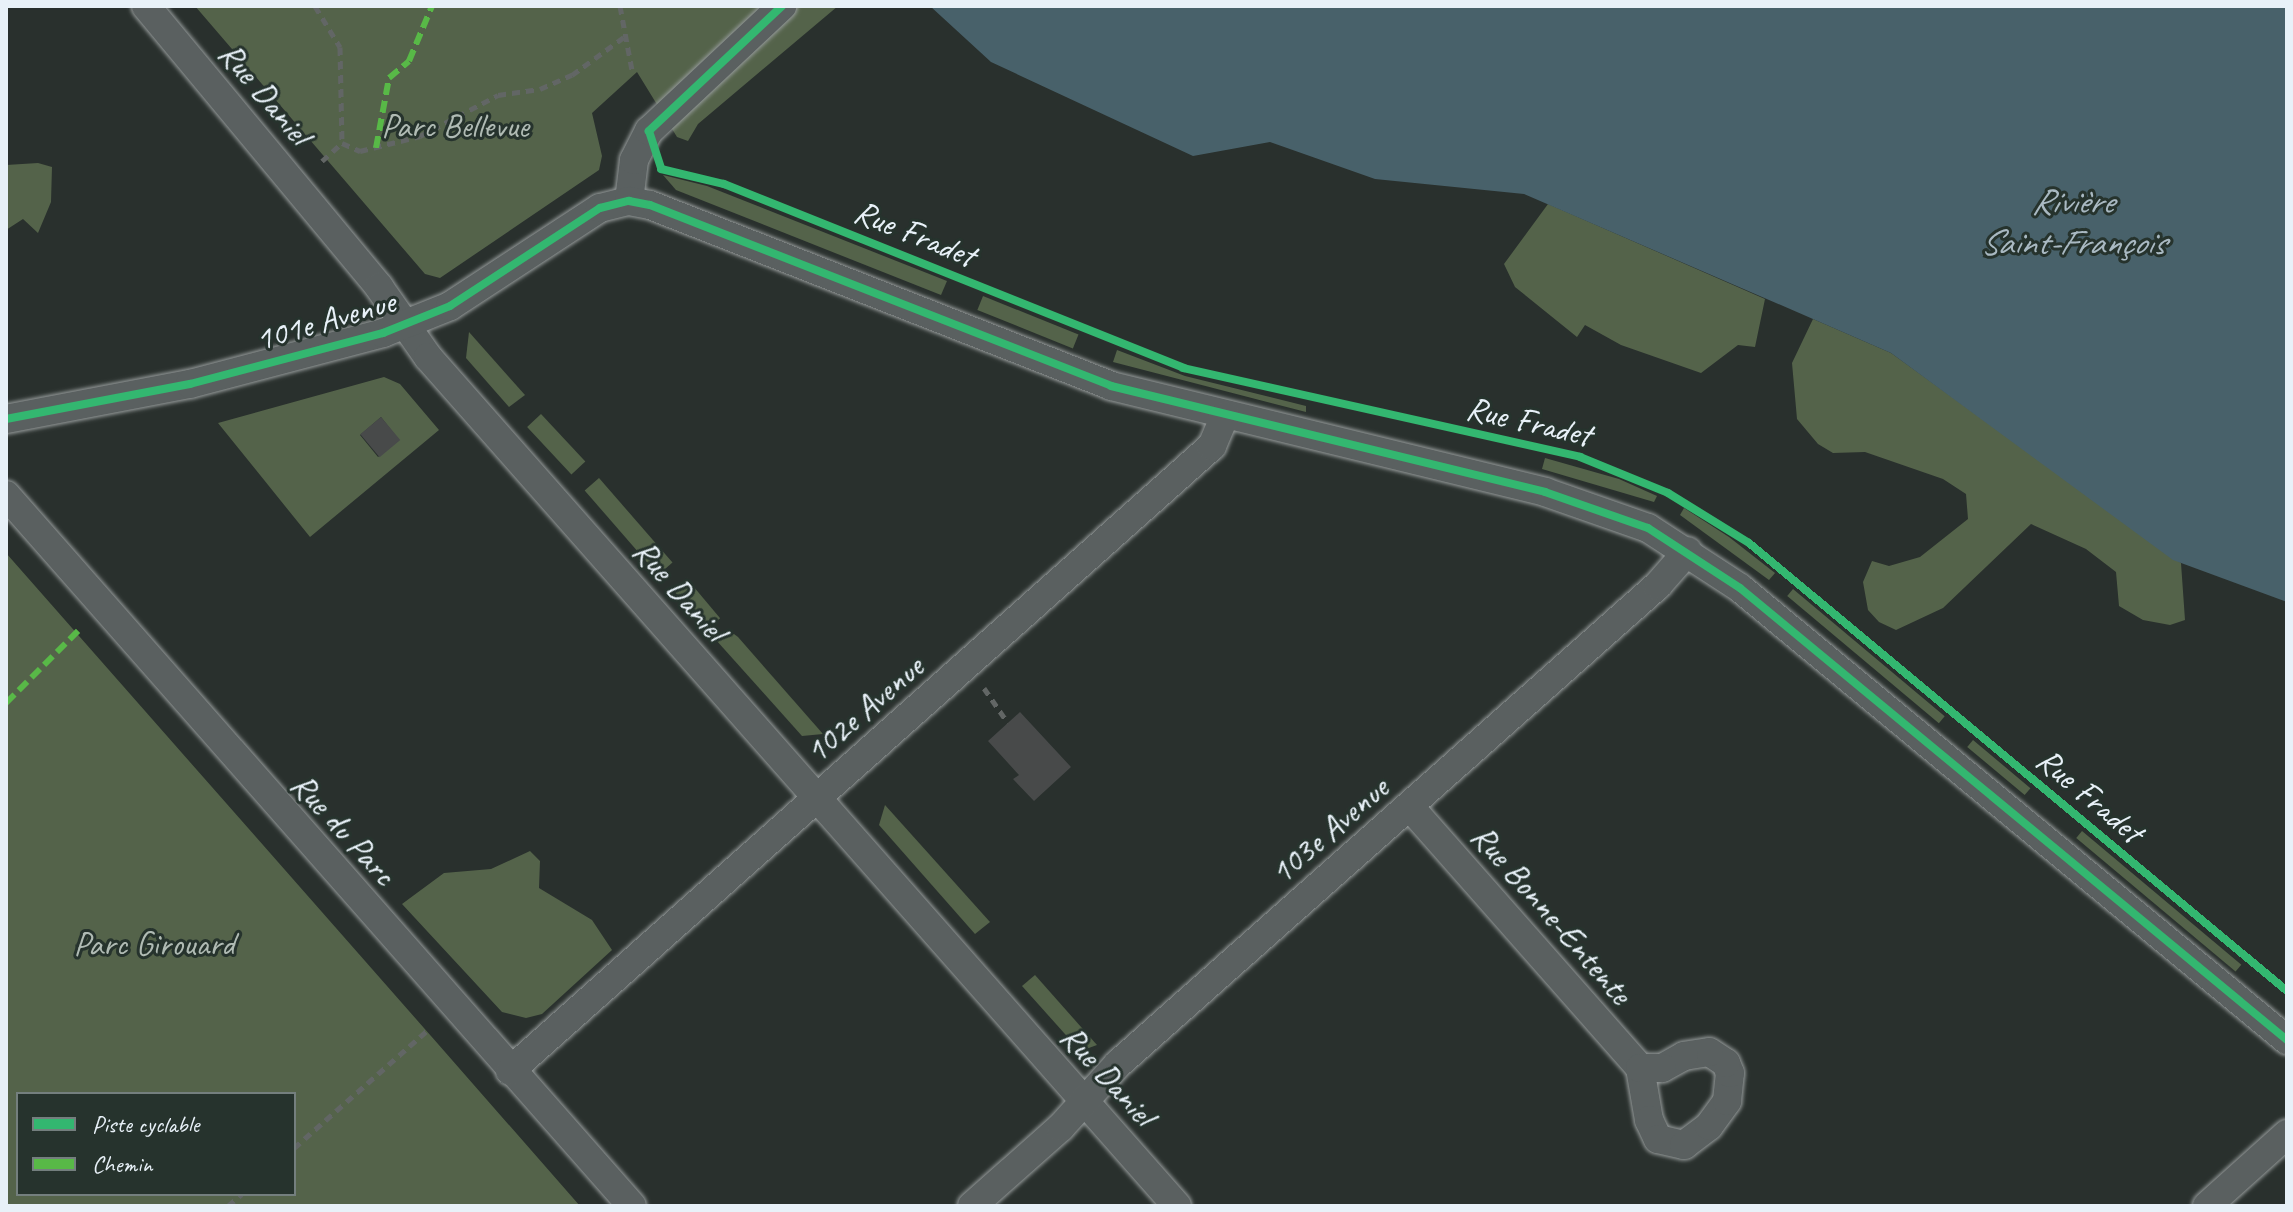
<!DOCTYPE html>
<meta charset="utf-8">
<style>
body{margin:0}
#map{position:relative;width:2293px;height:1212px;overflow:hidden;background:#29302d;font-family:Caveat,sans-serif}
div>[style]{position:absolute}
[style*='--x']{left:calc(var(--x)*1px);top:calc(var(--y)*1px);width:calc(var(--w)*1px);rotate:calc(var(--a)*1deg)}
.green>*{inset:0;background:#54634a;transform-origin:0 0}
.water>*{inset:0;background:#48616a}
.building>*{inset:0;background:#484a4a;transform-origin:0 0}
.path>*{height:5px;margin-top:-2.5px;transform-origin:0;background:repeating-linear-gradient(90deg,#626665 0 8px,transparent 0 14px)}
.roads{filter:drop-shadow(0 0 2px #959a9a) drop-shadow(0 0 2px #959a9a)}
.street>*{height:28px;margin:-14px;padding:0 14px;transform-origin:14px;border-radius:14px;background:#5a6060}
.quiet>*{height:6px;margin-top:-3px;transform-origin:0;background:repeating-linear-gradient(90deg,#58b947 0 12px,transparent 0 18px)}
.cycleway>*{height:8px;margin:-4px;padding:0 4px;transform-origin:4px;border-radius:4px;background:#33b770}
span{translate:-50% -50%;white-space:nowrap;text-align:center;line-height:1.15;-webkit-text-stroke:6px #26332d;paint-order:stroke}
.street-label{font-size:34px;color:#e8f1f8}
.park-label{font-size:34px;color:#b0bbb4}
.water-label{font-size:36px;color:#a9b9c2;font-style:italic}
.frame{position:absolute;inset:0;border:8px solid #e8f1f8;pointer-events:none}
.legend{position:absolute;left:16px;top:1092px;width:280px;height:104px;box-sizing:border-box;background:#26332d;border:2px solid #747f7e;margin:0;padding:10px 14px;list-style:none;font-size:24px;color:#e8f1f8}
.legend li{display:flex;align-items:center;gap:16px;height:40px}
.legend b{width:40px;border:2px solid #747f7e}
</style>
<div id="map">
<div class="green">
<i style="clip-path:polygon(195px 6px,838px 6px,698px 124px,688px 141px,677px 137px,637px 72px,592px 113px,602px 156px,599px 170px,440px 278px,425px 274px)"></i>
<i style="clip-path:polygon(38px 163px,52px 167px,51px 202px,38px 233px,23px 219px,6px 230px,6px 165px)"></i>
<i style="clip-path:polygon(663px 175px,707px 186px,947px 281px,941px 295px,676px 190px)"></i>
<i style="clip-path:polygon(1548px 204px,1765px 299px,1755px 347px,1738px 345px,1701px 373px,1621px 345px,1585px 325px,1577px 337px,1515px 287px,1504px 264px)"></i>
<i style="left:983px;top:296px;width:103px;height:15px;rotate:22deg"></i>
<i style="clip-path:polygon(1813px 319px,1891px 353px,2181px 563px,2185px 620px,2170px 625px,2143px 620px,2119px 606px,2116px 572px,2086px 549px,2031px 524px,1943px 608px,1896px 630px,1879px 622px,1868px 610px,1863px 582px,1872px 561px,1889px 566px,1920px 557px,1968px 519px,1966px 494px,1943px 479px,1865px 452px,1833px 453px,1818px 444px,1797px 419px,1792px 363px)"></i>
<i style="clip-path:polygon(469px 332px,525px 395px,509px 407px,466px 358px)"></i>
<i style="clip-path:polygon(1117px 350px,1185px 376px,1306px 406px,1306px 412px,1113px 362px)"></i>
<i style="clip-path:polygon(evenodd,384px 377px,400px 384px,439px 430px,310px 537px,218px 423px,384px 377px,381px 417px,399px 440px,378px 457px,360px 435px,381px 417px)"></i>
<i style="left:541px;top:414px;width:65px;height:19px;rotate:47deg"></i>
<i style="clip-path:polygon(1545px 458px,1619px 479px,1657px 496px,1654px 502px,1542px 469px)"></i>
<i style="left:599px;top:478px;width:112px;height:19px;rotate:49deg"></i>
<i style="clip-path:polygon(1684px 508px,1729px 537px,1775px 573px,1769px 580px,1680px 515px)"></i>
<i style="clip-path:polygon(evenodd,6px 553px,431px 1036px,580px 1206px,6px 1206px,6px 553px,18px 1094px,294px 1094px,294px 1194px,18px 1194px,18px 1094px)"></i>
<i style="left:688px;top:580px;width:50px;height:18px;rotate:50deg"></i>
<i style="left:1793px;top:589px;width:198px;height:9px;rotate:40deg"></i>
<i style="clip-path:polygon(734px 634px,738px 637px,823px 734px,802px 736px,716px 640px)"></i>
<i style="left:1973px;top:740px;width:75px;height:9px;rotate:40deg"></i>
<i style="clip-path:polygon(885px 805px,990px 922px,975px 934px,879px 825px)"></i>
<i style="left:2082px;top:831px;width:208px;height:9px;rotate:40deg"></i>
<i style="clip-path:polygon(530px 851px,540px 861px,539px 888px,592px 920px,612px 950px,542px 1014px,526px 1018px,502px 1012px,402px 904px,444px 873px,491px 869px)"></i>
<i style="clip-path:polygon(1035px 975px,1097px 1045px,1086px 1049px,1073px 1043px,1022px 986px)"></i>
</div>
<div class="water">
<i style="clip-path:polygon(930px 6px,2287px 6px,2287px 602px,2173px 560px,1891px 353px,1813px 319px,1524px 194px,1375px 179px,1270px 142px,1193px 156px,991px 62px)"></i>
</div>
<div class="building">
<i style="left:381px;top:417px;width:30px;height:27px;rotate:50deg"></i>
<i style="clip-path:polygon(1020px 712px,1071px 767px,1034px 801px,1013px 779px,1019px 775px,988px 741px)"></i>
</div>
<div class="path">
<i style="--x:315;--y:6;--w:48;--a:58.6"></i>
<i style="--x:340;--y:47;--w:96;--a:88.8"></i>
<i style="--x:342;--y:143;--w:20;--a:24"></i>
<i style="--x:360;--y:151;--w:62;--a:-14"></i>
<i style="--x:420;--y:136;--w:88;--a:-27.7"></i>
<i style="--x:498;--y:95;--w:42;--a:-8.1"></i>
<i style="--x:540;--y:89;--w:35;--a:-24"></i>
<i style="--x:572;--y:75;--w:64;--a:-36.2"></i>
<i style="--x:620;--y:6;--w:65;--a:79.4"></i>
<i style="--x:322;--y:161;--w:27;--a:-42"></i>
<i style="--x:984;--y:688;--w:42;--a:55.6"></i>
<i style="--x:294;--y:1148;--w:180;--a:-41.4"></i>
<i style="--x:228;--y:1206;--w:18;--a:-41"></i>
</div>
<div class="roads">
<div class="street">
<i style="--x:146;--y:6;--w:365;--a:50.3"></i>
<i style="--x:379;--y:287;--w:85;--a:55"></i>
<i style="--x:428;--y:357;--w:1132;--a:48.58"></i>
<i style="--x:629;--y:201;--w:41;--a:-83"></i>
<i style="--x:634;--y:160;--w:33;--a:-63"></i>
<i style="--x:649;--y:131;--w:183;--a:-43.2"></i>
<i style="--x:6;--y:419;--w:187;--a:-10.8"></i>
<i style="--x:190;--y:384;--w:200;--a:-14.8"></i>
<i style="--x:383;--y:333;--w:72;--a:-21.9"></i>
<i style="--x:450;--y:306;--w:179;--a:-33.2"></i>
<i style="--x:600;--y:208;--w:30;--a:-14"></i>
<i style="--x:629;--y:201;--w:21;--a:11"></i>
<i style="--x:650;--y:205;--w:495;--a:21.4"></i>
<i style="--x:1111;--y:386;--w:447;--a:13.7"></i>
<i style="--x:1545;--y:492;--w:109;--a:19.3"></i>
<i style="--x:1648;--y:528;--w:110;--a:33.1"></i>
<i style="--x:1740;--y:588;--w:710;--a:39.57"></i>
<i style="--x:6;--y:495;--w:947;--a:48.64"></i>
<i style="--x:1410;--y:807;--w:348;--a:48.6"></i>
<i style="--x:1640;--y:1068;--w:53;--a:80.2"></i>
<i style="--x:1649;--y:1120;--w:21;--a:65"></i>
<i style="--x:1658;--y:1139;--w:27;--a:13"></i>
<i style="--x:1684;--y:1145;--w:31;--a:-37"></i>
<i style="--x:1709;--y:1126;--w:31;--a:-54"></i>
<i style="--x:1727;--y:1101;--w:28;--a:-84"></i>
<i style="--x:1730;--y:1073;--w:11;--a:-112"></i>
<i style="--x:1726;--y:1063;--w:20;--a:-147"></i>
<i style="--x:1709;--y:1052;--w:25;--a:171"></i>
<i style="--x:1684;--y:1056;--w:25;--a:151"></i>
<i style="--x:1662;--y:1068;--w:22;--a:180"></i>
<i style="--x:510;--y:1071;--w:940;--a:-41.68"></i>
<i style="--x:1212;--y:446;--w:33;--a:-67"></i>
<i style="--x:972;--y:1206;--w:119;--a:-41.6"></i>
<i style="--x:1061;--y:1127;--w:85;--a:-47.9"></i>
<i style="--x:1118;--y:1064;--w:722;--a:-41.57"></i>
<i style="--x:1658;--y:585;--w:45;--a:-48.6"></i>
<i style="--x:2207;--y:1206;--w:108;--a:-42"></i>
</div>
</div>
<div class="quiet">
<i style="--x:376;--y:148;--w:71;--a:-79.5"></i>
<i style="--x:389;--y:78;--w:26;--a:-40"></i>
<i style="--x:409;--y:61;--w:60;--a:-67.3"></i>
<i style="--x:6;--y:703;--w:103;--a:-45"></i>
</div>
<div class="cycleway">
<i style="--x:782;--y:6;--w:183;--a:136.8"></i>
<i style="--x:649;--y:131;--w:40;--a:72"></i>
<i style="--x:661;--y:169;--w:65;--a:13.4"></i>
<i style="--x:724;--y:184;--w:495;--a:21.8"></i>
<i style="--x:1183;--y:368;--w:407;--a:12.6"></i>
<i style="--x:1580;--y:457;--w:95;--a:22.2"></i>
<i style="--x:1668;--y:493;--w:95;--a:31.7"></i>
<i style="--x:1749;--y:543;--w:700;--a:39.78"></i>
<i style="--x:6;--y:419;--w:187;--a:-10.8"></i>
<i style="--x:190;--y:384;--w:200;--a:-14.8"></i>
<i style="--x:383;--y:333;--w:72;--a:-21.9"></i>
<i style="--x:450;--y:306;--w:179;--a:-33.2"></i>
<i style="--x:600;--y:208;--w:30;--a:-14"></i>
<i style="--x:629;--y:201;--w:21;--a:11"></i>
<i style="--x:650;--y:205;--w:495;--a:21.4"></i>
<i style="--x:1111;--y:386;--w:447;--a:13.7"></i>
<i style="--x:1545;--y:492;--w:109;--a:19.3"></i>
<i style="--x:1648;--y:528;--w:110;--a:33.1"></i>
<i style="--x:1740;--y:588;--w:710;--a:39.57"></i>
</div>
<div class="street-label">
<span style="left:265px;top:93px;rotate:50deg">Rue Daniel</span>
<span style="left:915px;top:233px;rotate:22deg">Rue Fradet</span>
<span style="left:325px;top:320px;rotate:-16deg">101e Avenue</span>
<span style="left:1529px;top:421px;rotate:13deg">Rue Fradet</span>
<span style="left:680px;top:590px;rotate:49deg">Rue Daniel</span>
<span style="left:864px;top:709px;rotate:-41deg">102e Avenue</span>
<span style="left:2090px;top:795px;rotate:40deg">Rue Fradet</span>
<span style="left:344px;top:829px;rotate:48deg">Rue du Parc</span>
<span style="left:1329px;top:830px;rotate:-41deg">103e Avenue</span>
<span style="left:1552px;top:914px;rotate:49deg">Rue Bonne-Entente</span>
<span style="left:1108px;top:1075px;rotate:48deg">Rue Daniel</span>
</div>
<div class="park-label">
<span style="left:455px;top:126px">Parc Bellevue</span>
<span style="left:154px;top:944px">Parc Girouard</span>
</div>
<div class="water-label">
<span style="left:2072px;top:222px">Rivière<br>Saint-François</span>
</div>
<div class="frame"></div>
<ul class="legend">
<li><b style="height:10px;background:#33b770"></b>Piste cyclable</li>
<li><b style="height:10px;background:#58b947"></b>Chemin</li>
</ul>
</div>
